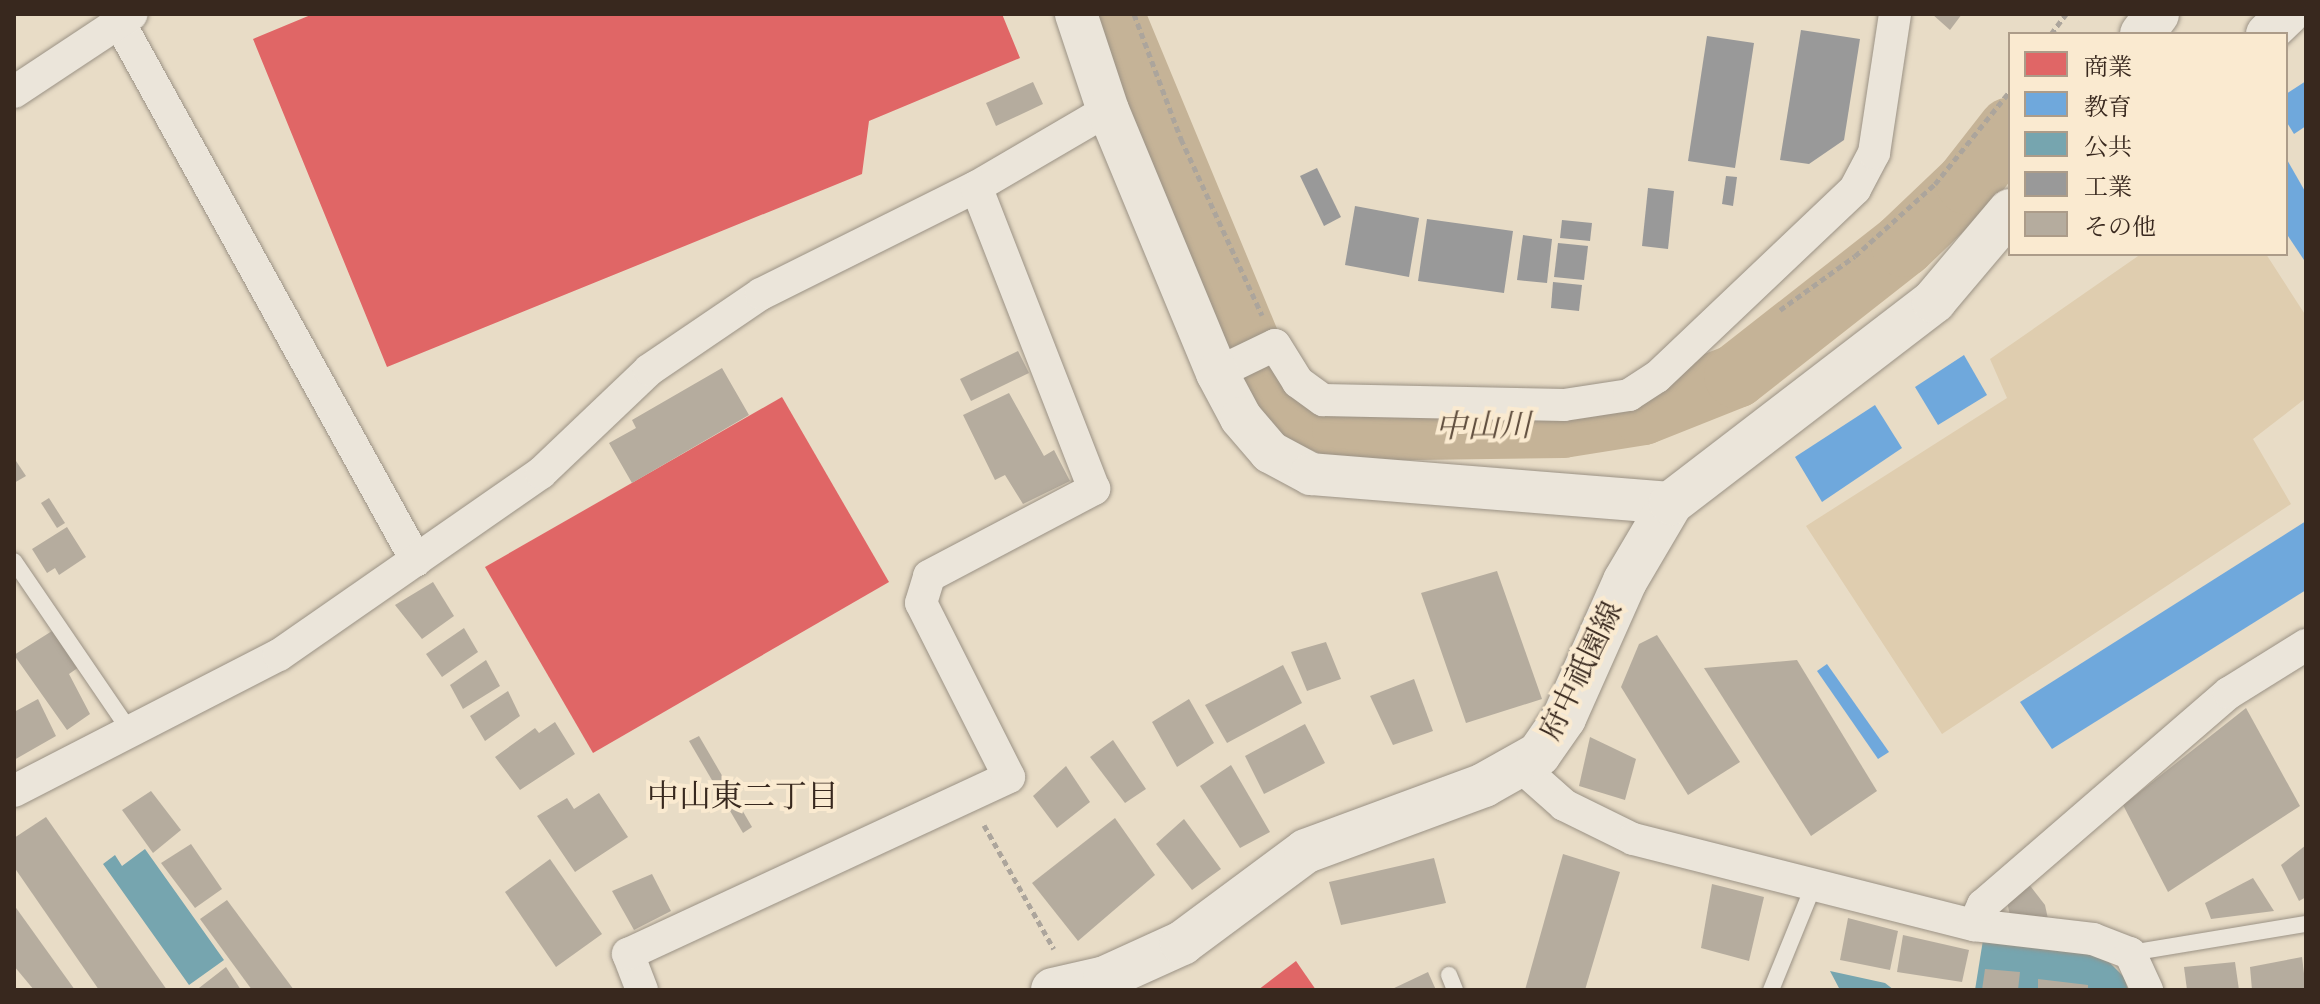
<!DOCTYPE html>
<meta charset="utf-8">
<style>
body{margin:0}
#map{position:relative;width:2320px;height:1004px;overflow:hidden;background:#e8dcc6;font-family:"IM FELL Great Primer","Noto Serif JP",serif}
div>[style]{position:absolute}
.green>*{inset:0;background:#dfcdaf}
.shops>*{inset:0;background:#e06666}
.schools>*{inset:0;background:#6fa8dc}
.public>*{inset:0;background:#76a5af}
.industry>*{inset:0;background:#999}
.river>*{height:64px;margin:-32px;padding:0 32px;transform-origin:32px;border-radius:32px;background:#c5b397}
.building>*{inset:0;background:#b5ac9e}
.path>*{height:5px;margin-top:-2.5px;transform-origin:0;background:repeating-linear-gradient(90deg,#aca59c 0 6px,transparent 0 10px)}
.roads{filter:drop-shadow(0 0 2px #9b9285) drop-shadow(0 0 2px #9b9285)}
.service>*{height:16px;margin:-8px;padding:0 8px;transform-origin:8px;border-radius:8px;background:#ebe5da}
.minor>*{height:32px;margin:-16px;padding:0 16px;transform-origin:16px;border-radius:16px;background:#ebe5da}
.tertiary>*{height:42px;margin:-21px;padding:0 21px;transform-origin:21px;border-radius:21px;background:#ebe5da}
.secondary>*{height:44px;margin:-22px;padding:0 22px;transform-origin:22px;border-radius:22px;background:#ebe5da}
span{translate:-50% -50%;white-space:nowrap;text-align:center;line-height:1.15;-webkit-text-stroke:8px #faead0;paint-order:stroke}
.street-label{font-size:30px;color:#38281e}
.water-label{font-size:32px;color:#5e4c3c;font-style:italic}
.neighbourhood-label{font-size:32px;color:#38281e}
.frame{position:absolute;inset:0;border:16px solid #38281e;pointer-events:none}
.legend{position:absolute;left:2008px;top:32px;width:280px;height:224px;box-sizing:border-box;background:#faead0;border:2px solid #ac9c89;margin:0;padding:10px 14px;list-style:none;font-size:24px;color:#38281e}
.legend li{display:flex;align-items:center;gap:16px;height:40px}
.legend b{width:40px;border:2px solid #ac9c89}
</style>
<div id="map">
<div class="green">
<div style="clip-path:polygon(2141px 254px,2266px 254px,2306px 316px,2306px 398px,2253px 439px,2291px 504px,1942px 734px,1806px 526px,2007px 398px,1990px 359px)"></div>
</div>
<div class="shops">
<div style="clip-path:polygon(313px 14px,1002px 14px,1020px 58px,869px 121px,862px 174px,387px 367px,253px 39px)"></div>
<div style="clip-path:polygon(782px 397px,889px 582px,593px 753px,485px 567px)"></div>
<div style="clip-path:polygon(1296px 961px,1316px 990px,1258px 990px)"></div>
</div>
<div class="schools">
<div style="clip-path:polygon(2306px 81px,2306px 126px,2294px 134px,2286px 121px,2286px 94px)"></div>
<div style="clip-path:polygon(2286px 158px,2306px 193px,2304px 260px,2286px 233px)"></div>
<div style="clip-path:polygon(1964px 355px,1987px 395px,1938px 425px,1915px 387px)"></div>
<div style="clip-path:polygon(1875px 405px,1902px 448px,1822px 502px,1795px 457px)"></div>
<div style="clip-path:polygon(2306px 521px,2306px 590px,2052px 749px,2020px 702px)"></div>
<div style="clip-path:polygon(1827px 664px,1889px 752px,1878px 759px,1817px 671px)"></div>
</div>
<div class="public">
<div style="clip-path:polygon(145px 849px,224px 960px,189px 985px,103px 864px,115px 855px,122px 866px)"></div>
<div style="clip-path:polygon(1983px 940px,2095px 948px,2124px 977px,2128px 990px,1975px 990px)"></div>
<div style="clip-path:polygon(1830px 971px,1885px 983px,1894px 990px,1840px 990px)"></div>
</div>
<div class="industry">
<div style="clip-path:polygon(1801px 30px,1860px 39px,1844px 140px,1809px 164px,1780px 160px)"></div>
<div style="clip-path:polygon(1707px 36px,1754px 43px,1735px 168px,1688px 161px)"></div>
<div style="clip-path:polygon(1317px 168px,1341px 217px,1324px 226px,1300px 176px)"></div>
<div style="clip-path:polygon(1726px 176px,1737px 177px,1733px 206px,1722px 204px)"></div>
<div style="clip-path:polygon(1648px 188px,1674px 191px,1668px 249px,1642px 246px)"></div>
<div style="clip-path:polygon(1355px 206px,1419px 218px,1409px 277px,1345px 265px)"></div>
<div style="clip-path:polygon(1427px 219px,1513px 231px,1504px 293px,1418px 281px)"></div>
<div style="clip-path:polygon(1562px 220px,1592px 223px,1590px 241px,1560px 238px)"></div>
<div style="clip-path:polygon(1523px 235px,1552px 239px,1547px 283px,1517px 280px)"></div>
<div style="clip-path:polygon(1558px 243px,1588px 246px,1584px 280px,1554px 277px)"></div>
<div style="clip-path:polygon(1553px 282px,1582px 285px,1579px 311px,1551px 308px)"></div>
</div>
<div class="river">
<div style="left:1112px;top:14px;width:394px;rotate:67.5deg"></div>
<div style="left:1263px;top:378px;width:33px;rotate:51deg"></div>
<div style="left:1284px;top:404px;width:65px;rotate:22.6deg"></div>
<div style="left:1344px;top:429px;width:219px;rotate:-0.8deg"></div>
<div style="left:1563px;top:426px;width:81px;rotate:-9.2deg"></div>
<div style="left:1643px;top:413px;width:100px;rotate:-21.7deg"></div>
<div style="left:1736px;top:376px;width:212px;rotate:-38.1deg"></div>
<div style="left:1903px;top:245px;width:90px;rotate:-43.6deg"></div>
<div style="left:1968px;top:183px;width:68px;rotate:-52.1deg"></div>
</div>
<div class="building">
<div style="clip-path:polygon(1932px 14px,1962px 14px,1950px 30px)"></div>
<div style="clip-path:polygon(1033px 82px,1043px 104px,996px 126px,986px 103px)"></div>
<div style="clip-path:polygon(1018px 351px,1029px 373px,971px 401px,960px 379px)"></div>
<div style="clip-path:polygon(722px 368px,749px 415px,632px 483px,609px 443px,636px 428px,632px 420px)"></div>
<div style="clip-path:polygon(1009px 393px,1044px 456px,1054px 450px,1070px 481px,1023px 504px,1005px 475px,995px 480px,963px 415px)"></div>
<div style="clip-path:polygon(14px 458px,26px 476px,14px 483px)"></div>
<div style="clip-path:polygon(49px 498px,65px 523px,57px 528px,41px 503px)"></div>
<div style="clip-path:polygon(67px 527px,86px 557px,59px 575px,55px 568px,47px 573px,32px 549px)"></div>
<div style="clip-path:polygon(1497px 571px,1542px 699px,1466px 723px,1421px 593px)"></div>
<div style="clip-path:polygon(433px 582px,454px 616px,422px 639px,395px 605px)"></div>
<div style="clip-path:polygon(464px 628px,478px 652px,442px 677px,426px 654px)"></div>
<div style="clip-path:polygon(52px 631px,79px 667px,69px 674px,90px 714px,67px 730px,14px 655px)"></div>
<div style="clip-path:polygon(1657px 635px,1740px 762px,1688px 795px,1621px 687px,1639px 644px)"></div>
<div style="clip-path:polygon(1326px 642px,1341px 679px,1307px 691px,1291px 652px)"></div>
<div style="clip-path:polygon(486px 660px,500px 686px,463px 709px,450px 685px)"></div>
<div style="clip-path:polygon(1797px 660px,1877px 791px,1811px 836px,1704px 668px)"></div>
<div style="clip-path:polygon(1283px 665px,1302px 703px,1227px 743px,1205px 705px)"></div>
<div style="clip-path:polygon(1414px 679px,1433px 731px,1393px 745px,1370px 696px)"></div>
<div style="clip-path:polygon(508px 691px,520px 716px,485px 741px,470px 716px)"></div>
<div style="clip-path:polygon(38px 699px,56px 736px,14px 760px,14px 712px)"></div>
<div style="clip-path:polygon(1189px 699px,1214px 743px,1177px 767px,1152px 722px)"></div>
<div style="clip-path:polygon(2246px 708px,2300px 806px,2168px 892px,2123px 805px)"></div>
<div style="clip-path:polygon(555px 722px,575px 754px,520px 790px,495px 757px,535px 728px,539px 733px)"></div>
<div style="clip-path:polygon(1305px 724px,1325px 763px,1264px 794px,1245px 756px)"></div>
<div style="clip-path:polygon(699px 736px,752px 827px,743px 833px,689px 741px)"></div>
<div style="clip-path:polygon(1590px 737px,1636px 759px,1625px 800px,1579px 786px)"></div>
<div style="clip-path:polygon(1113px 740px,1146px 789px,1125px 803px,1090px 757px)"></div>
<div style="clip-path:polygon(1231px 765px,1270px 832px,1240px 848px,1200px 786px)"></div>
<div style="clip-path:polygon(1066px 766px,1090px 802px,1057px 828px,1033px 796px)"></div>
<div style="clip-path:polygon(151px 791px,181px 830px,153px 853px,122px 810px)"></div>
<div style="clip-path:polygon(599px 793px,628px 837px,575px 872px,537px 816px,567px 798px,574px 809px)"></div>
<div style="clip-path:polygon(46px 817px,167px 990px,99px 990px,14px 867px,14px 838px)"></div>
<div style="clip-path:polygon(1115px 818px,1155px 875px,1078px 941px,1032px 883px)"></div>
<div style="clip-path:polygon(1184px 819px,1221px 869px,1192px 890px,1156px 844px)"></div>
<div style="clip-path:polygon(191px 844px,222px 889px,195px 908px,161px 863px)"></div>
<div style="clip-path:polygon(2306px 845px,2306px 897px,2299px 901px,2281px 865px)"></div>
<div style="clip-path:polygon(1563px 854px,1620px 872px,1585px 990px,1525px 990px)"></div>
<div style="clip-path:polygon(1434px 858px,1446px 903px,1341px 925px,1329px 882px)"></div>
<div style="clip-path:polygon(550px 859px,602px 934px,556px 967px,505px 892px)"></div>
<div style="clip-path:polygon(652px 874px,671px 911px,634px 930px,612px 891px)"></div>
<div style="clip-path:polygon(2024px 878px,2045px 905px,2048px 919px,2010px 915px,2006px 898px)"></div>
<div style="clip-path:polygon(2253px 878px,2274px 911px,2211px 919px,2205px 903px)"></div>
<div style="clip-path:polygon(1712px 884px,1764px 897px,1749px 961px,1701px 948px)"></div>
<div style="clip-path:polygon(227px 900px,294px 990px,252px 990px,200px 919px)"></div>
<div style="clip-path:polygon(14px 905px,75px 990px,34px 990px,14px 966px)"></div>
<div style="clip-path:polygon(1848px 918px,1898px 931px,1890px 970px,1840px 960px)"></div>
<div style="clip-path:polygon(1903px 935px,1969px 950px,1962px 982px,1897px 972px)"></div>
<div style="clip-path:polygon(2302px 957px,2306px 990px,2252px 990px,2250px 967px)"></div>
<div style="clip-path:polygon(2235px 962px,2239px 990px,2187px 990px,2184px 967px)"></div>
<div style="clip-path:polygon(226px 967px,241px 990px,200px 990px,199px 988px)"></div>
<div style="clip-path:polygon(1985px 969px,2020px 972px,2018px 990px,1982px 990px)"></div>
<div style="clip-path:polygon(1428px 972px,1436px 990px,1390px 990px)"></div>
<div style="clip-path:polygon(2038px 979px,2088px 985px,2088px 990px,2038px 990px)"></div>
</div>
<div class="path">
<div style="left:1134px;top:14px;width:134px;rotate:69.4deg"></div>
<div style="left:1181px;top:139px;width:194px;rotate:65.3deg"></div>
<div style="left:2051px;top:34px;width:25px;rotate:-53deg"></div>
<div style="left:1780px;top:310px;width:92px;rotate:-35.8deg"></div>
<div style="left:1855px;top:256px;width:108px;rotate:-42deg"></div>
<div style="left:1935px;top:184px;width:119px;rotate:-51.1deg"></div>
<div style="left:984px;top:825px;width:142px;rotate:60.6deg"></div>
</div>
<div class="roads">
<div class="service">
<div style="left:14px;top:561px;width:206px;rotate:55.7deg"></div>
<div style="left:2130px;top:953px;width:178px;rotate:-9.4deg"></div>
<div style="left:1449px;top:975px;width:16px;rotate:68deg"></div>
<div style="left:1771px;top:990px;width:111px;rotate:-67.8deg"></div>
</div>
<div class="minor">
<div style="left:119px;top:22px;width:615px;rotate:61.1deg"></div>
<div style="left:14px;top:92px;width:141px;rotate:-33.5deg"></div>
<div style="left:1217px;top:373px;width:64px;rotate:-25.8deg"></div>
<div style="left:1275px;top:345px;width:44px;rotate:58.1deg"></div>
<div style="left:1298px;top:382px;width:31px;rotate:36deg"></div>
<div style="left:1323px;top:400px;width:241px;rotate:1.2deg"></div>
<div style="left:1564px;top:405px;width:66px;rotate:-8.7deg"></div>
<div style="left:1629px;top:395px;width:33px;rotate:-33deg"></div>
<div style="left:1657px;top:377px;width:273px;rotate:-43.5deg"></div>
<div style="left:1855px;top:189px;width:41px;rotate:-62.2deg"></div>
<div style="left:1874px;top:153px;width:141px;rotate:-81.4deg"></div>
<div style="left:1519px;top:765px;width:60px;rotate:41.6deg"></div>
<div style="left:1564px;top:805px;width:77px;rotate:26.2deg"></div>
<div style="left:1633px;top:839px;width:352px;rotate:14.2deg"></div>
<div style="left:1974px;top:925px;width:120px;rotate:6.7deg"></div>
<div style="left:2093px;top:939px;width:40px;rotate:21deg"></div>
<div style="left:2130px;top:953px;width:41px;rotate:65.3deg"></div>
<div style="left:14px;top:791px;width:298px;rotate:-27.2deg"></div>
<div style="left:279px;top:655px;width:319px;rotate:-34.8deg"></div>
<div style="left:541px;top:473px;width:149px;rotate:-43.6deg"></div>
<div style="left:649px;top:370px;width:135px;rotate:-34.2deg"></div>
<div style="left:761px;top:294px;width:240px;rotate:-26.5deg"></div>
<div style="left:976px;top:187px;width:153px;rotate:-30.3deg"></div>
<div style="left:1974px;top:925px;width:22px;rotate:-66deg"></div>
<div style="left:1983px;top:905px;width:325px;rotate:-40.8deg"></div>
<div style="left:2229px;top:693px;width:91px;rotate:-31.9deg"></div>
<div style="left:642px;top:990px;width:39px;rotate:-111deg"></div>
<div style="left:628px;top:954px;width:420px;rotate:-24.9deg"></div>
<div style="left:1009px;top:777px;width:195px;rotate:-116.8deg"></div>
<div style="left:921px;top:603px;width:28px;rotate:-73deg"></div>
<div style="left:929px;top:576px;width:187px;rotate:-27.8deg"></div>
<div style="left:1094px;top:489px;width:324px;rotate:-111.3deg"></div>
</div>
<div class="tertiary">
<div style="left:1076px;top:14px;width:101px;rotate:71.6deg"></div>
<div style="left:1108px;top:110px;width:285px;rotate:67.5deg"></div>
<div style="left:1217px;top:373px;width:51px;rotate:61.9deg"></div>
<div style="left:1241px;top:418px;width:45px;rotate:49.5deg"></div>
<div style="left:1270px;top:452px;width:47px;rotate:28.2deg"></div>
<div style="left:1311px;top:474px;width:361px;rotate:4.6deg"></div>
<div style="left:2267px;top:34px;width:29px;rotate:-44deg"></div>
</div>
<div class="secondary">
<div style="left:2142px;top:34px;width:25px;rotate:-53deg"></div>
<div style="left:1053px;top:990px;width:53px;rotate:-13deg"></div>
<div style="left:1105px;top:978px;width:85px;rotate:-24.4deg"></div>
<div style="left:1182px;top:943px;width:154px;rotate:-36.6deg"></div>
<div style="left:1306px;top:851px;width:190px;rotate:-20.3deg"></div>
<div style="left:1484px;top:785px;width:63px;rotate:-29.4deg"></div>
<div style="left:1539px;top:754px;width:44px;rotate:-55.2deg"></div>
<div style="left:1564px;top:718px;width:150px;rotate:-66deg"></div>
<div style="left:1625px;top:581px;width:91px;rotate:-59.5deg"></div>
<div style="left:1671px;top:503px;width:332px;rotate:-37.5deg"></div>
<div style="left:1934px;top:301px;width:118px;rotate:-49.8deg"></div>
</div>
</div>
<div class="street-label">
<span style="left:1581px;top:671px;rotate:-64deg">府中祇園線</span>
</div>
<div class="water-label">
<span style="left:1483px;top:427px;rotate:-1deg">中山川</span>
</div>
<div class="neighbourhood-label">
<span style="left:743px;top:797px">中山東二丁目</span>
</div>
<div class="frame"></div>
<ul class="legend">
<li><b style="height:22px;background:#e06666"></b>商業</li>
<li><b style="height:22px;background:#6fa8dc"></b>教育</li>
<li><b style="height:22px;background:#76a5af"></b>公共</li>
<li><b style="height:22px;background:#999"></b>工業</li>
<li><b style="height:22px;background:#b5ac9e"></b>その他</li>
</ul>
</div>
